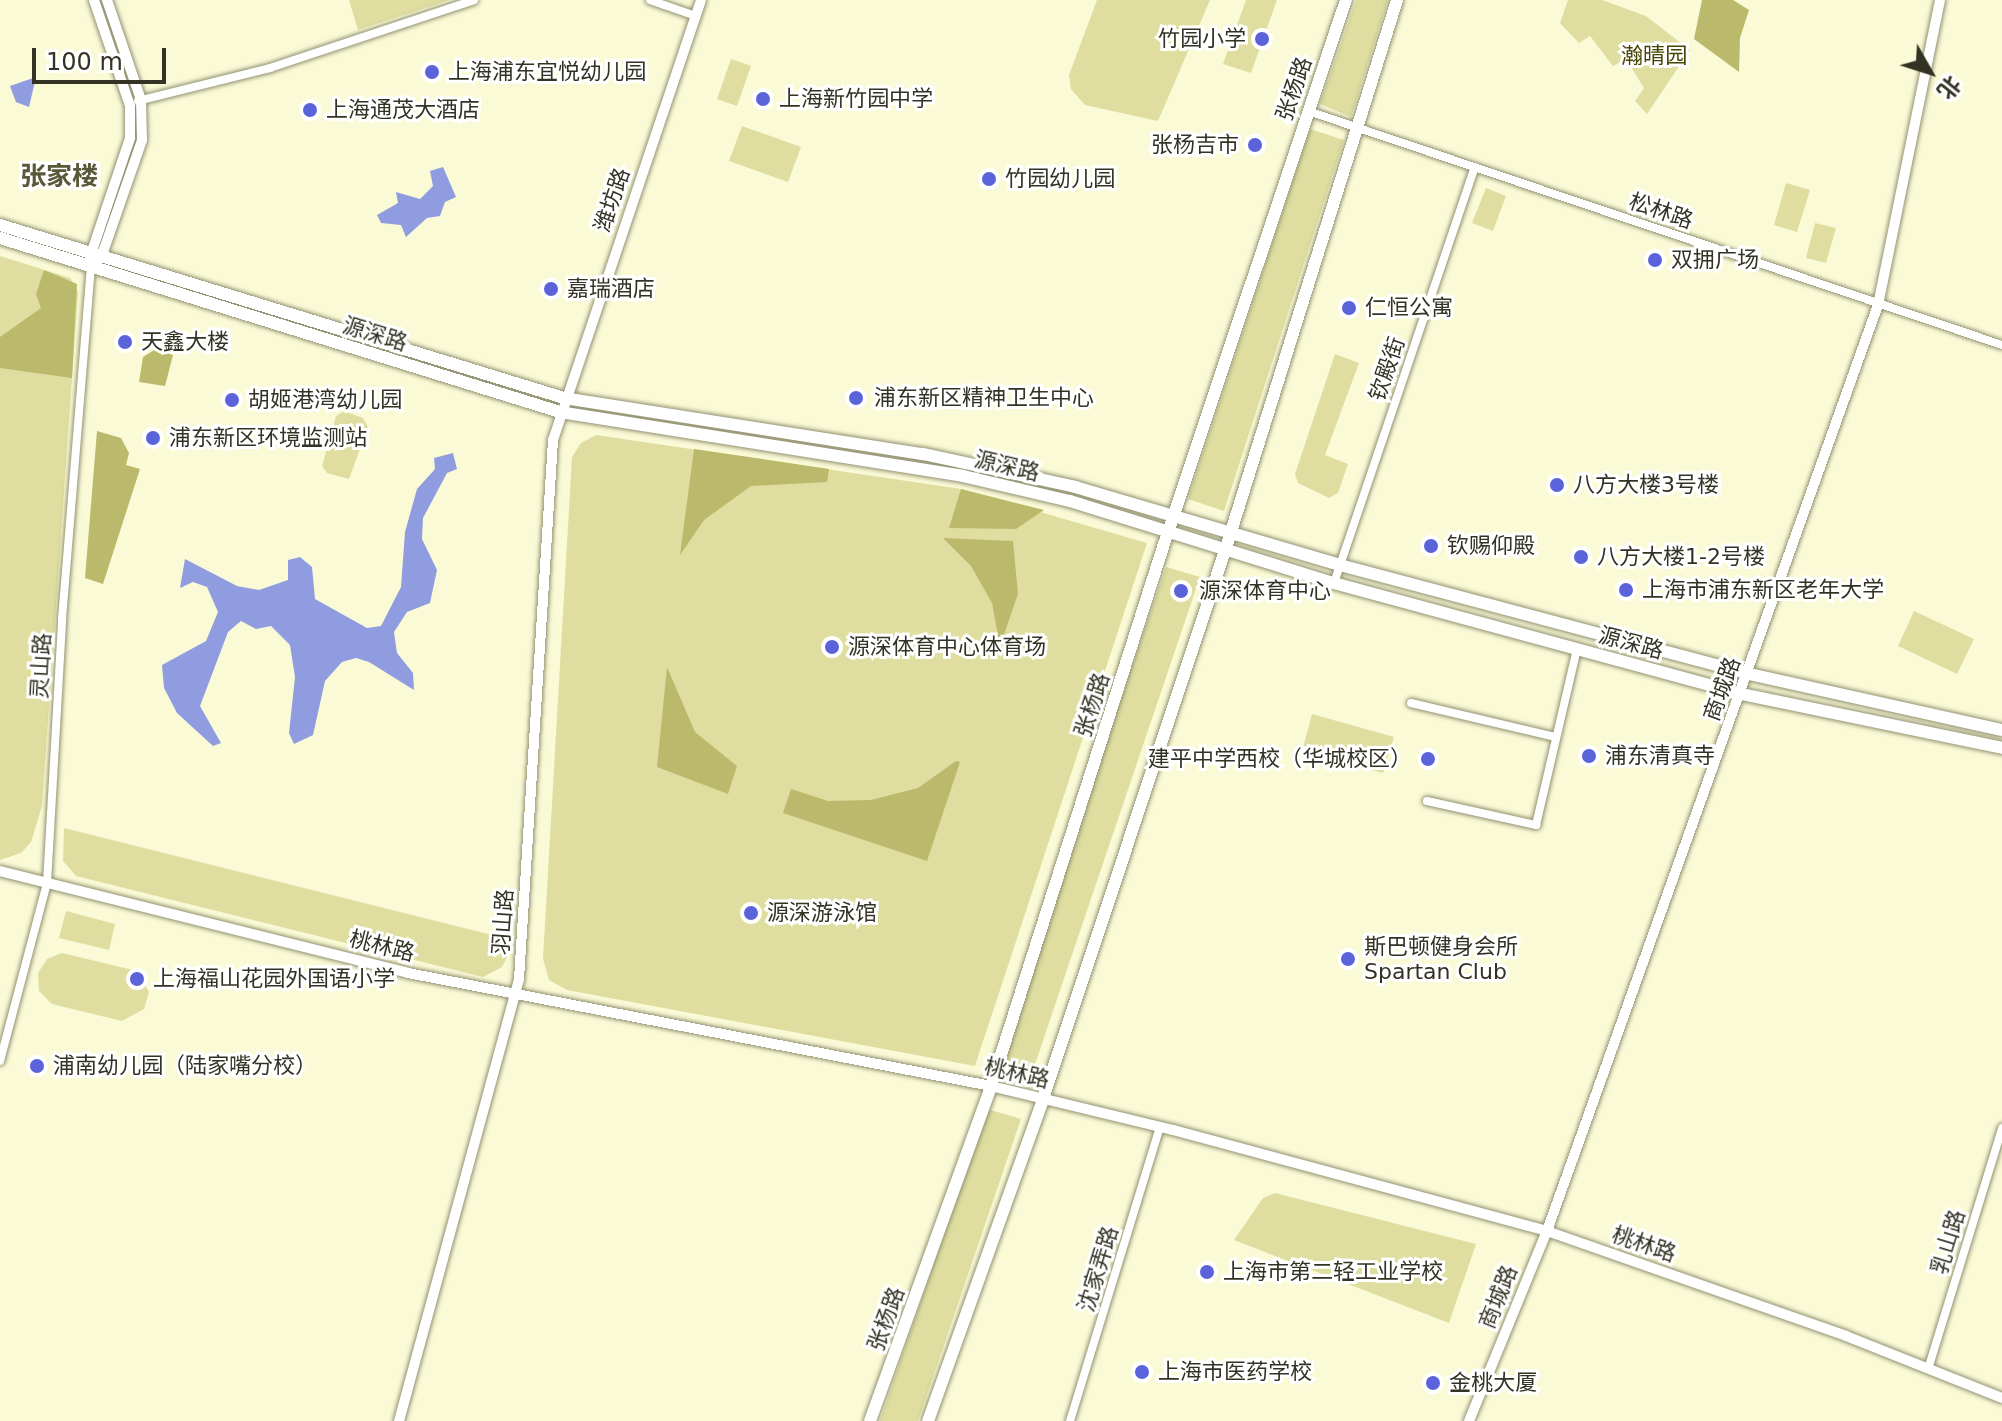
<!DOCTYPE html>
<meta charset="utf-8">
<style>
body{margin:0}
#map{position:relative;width:2002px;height:1421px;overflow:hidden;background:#fafad7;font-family:"DejaVu Sans","Noto Sans SC",sans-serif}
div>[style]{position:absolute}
.green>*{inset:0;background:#dfdea0}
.forest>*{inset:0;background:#bbb96b}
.water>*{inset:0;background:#909ce0}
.roads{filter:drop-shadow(0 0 2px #929171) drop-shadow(0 0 2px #929171)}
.minor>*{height:8px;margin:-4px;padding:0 4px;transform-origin:4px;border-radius:4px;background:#fff}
.tertiary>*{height:10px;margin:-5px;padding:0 5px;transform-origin:5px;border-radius:5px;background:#fff}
.secondary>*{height:12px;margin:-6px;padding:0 6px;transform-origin:6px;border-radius:6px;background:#fff}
.dots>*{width:22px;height:22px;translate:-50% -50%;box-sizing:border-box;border:4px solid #fff;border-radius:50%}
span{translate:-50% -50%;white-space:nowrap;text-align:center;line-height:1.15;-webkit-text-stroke:6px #fff;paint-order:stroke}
.poi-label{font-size:22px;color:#333325}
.right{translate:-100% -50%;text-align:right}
.left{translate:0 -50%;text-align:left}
.park-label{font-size:22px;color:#474404}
.street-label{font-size:22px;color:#333325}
.quarter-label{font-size:26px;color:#59593a;font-weight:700}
.north{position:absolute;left:1890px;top:32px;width:80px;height:80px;-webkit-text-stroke:6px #fff;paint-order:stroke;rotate:129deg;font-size:22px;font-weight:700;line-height:32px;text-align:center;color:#333325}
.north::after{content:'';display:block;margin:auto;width:28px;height:36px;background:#333325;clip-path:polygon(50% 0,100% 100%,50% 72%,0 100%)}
.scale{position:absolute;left:32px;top:48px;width:134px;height:36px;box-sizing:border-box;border:4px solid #333325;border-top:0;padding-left:10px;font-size:24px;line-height:28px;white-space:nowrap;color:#333325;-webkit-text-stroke:6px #fff;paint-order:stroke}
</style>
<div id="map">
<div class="green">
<div style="clip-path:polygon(349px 0,449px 0,358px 30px)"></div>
<div style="clip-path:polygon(1097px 0,1210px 0,1158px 121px,1085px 105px,1071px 89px,1069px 75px)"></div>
<div style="clip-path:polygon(1246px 0,1277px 0,1251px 73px,1223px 64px)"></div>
<div style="clip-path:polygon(1356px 0,1388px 0,1351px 117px,1320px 104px)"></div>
<div style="clip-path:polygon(1568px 0,1602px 0,1646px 16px,1690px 50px,1647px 114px,1635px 101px,1644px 88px,1626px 59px,1613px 66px,1590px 36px,1579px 43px,1560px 23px)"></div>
<div style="clip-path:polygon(731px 59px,751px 66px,737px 106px,717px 99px)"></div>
<div style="clip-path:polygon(742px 126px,801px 147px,788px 182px,729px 161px)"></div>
<div style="clip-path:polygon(1310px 129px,1344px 140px,1224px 511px,1188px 499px)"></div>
<div style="clip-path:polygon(1786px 183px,1810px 190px,1797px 232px,1774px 225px)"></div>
<div style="clip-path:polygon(1486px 188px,1506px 196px,1493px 231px,1472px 223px)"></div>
<div style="clip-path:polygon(1815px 223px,1836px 228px,1826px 263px,1806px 258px)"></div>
<div style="clip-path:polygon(0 256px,70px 278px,78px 292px,42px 806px,31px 842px,21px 853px,0 860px)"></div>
<div style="clip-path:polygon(1335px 354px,1359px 363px,1325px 455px,1348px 464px,1338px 493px,1329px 498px,1298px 483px,1295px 474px)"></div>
<div style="clip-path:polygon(344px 411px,363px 418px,368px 427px,349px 479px,327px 473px,322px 466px,336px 416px)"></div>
<div style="clip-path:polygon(596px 435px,961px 489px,1147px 543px,975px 1066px,567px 990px,549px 980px,543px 959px,572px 457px,581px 443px)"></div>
<div style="clip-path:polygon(1166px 567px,1200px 577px,1031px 1076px,996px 1065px)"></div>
<div style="clip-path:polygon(1914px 611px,1974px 639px,1957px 674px,1898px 646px)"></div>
<div style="clip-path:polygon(1312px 714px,1394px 737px,1383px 773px,1302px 751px)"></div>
<div style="clip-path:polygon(64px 828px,512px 940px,510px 951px,502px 967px,483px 977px,76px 876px,63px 861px)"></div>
<div style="clip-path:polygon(66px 911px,115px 924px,109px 950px,59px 938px)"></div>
<div style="clip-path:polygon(62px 953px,137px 971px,149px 992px,144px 1009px,122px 1021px,52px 1004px,39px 991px,38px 973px,47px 959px)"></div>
<div style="clip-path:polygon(987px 1109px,1021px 1119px,918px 1421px,880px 1421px)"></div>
<div style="clip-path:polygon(1275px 1193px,1476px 1244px,1449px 1323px,1234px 1240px,1263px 1198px)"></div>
</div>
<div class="forest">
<div style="clip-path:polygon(1702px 0,1733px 0,1749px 10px,1740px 38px,1739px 72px,1694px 39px)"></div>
<div style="clip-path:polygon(44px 270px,77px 284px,72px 378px,0 368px,0 337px,41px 308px,36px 294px)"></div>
<div style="clip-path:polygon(156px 349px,173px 355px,165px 386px,139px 382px,143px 357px)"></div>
<div style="clip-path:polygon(97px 431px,121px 438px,129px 453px,126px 465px,140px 469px,103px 584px,85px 578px)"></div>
<div style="clip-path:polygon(694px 449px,829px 469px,827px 482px,751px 486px,704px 520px,680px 555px)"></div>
<div style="clip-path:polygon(961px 489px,1044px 510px,1016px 529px,949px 528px)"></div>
<div style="clip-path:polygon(943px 538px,1013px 541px,1018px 594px,1000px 646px,992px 603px,971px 566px)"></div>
<div style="clip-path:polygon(667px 667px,695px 732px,737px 766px,728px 794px,657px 767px)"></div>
<div style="clip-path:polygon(956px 761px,960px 762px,927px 861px,783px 813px,791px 789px,828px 801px,871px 800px,918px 788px)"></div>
</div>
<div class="water">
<div style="clip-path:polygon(36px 77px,29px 107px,16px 102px,10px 86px)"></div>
<div style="clip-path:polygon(443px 167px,456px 197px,445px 202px,440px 216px,427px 218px,406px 237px,401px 225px,381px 223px,377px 215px,398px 203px,396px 192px,420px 199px,433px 186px,430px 171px)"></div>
<div style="clip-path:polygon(453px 453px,457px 469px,447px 473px,423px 518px,422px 539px,437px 570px,430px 603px,407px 612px,394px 632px,397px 653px,413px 673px,414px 690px,369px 662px,356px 658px,342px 662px,325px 681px,313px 735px,294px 744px,289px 733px,295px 677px,290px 645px,271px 626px,256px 629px,241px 621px,228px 632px,200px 706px,221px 743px,213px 746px,177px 713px,164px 688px,162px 665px,206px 641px,218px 612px,207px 587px,193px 582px,180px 588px,185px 559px,237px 586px,259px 590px,288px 580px,288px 560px,300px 557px,312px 567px,315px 599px,367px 628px,381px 626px,401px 587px,405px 532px,417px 489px,435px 469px,434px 458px)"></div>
</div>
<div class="roads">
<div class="minor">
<div style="left:650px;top:0;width:49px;rotate:19.2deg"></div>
<div style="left:138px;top:101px;width:136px;rotate:-14deg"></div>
<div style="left:270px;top:68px;width:215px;rotate:-18.4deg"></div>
<div style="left:1308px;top:111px;width:732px;rotate:18.63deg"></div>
<div style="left:1334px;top:583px;width:439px;rotate:-71.3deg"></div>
<div style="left:1411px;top:703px;width:149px;rotate:13.2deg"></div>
<div style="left:1427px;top:801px;width:112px;rotate:12.4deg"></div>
<div style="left:1536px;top:825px;width:181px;rotate:-76.9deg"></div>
<div style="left:0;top:1061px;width:184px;rotate:-75.2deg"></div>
<div style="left:47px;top:883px;width:264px;rotate:-86.7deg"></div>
<div style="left:62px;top:619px;width:353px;rotate:-85.3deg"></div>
<div style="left:1929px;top:1366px;width:249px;rotate:-72.9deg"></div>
<div style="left:1070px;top:1421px;width:307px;rotate:-73deg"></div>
</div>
<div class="tertiary">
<div style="left:90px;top:257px;width:126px;rotate:-71.4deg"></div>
<div style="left:130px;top:138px;width:32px;rotate:-90deg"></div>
<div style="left:130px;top:106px;width:112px;rotate:-108.8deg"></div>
<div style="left:91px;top:267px;width:16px;rotate:-47deg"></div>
<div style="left:102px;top:255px;width:122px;rotate:-70.8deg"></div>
<div style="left:142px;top:140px;width:40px;rotate:-91.4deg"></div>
<div style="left:141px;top:100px;width:106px;rotate:-108.8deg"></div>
<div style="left:0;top:871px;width:421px;rotate:14deg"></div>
<div style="left:408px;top:973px;width:594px;rotate:10.97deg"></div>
<div style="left:991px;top:1086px;width:187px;rotate:13.6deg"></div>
<div style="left:1173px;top:1130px;width:387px;rotate:15.1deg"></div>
<div style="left:1547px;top:1231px;width:317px;rotate:19.3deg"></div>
<div style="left:1846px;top:1336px;width:168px;rotate:21.7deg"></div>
<div style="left:399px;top:1421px;width:458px;rotate:-74.8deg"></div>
<div style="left:519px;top:979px;width:540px;rotate:-86.39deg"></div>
<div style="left:553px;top:440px;width:464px;rotate:-71.4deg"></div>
<div style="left:1469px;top:1421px;width:205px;rotate:-67.7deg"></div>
<div style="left:1547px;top:1231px;width:983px;rotate:-70.33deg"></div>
<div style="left:1878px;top:305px;width:311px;rotate:-78.5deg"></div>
</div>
<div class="secondary">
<div style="left:0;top:225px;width:590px;rotate:17.05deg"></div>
<div style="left:564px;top:398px;width:363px;rotate:8.9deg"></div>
<div style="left:923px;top:454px;width:156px;rotate:12.2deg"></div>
<div style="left:1075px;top:487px;width:276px;rotate:16.4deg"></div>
<div style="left:1340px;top:565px;width:423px;rotate:14.9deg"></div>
<div style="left:1749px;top:674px;width:259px;rotate:12.5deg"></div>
<div style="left:0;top:238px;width:586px;rotate:17.26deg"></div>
<div style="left:560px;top:412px;width:408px;rotate:9deg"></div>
<div style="left:963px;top:476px;width:110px;rotate:13.2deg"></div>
<div style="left:1070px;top:501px;width:276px;rotate:17.3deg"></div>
<div style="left:1334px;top:583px;width:423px;rotate:15.2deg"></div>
<div style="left:1742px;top:694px;width:266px;rotate:11.7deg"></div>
<div style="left:870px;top:1421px;width:356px;rotate:-70.1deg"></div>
<div style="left:991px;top:1086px;width:569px;rotate:-72.3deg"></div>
<div style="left:1164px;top:544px;width:574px;rotate:-71.5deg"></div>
<div style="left:928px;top:1421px;width:342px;rotate:-70.3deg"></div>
<div style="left:1043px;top:1099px;width:577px;rotate:-71.63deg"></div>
<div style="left:1225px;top:551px;width:577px;rotate:-72.66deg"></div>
</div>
</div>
<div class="dots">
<div style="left:1262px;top:39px;background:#5a63da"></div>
<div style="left:432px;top:72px;background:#5a63da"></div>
<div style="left:763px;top:99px;background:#5a63da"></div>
<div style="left:310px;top:110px;background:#5a63da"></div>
<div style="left:1255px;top:145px;background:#5a63da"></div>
<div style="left:989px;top:179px;background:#5a63da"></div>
<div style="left:1655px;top:260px;background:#5a63da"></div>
<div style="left:551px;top:289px;background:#5a63da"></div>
<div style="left:1349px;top:308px;background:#5a63da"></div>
<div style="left:125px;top:342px;background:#5a63da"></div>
<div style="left:856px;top:398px;background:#5a63da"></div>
<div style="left:232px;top:400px;background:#5a63da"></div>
<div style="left:153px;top:438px;background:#5a63da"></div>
<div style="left:1557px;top:485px;background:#5a63da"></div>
<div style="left:1431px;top:546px;background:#5a63da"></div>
<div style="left:1581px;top:557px;background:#5a63da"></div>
<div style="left:1626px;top:590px;background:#5a63da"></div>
<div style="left:1181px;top:591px;background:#5a63da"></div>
<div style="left:832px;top:647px;background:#5a63da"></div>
<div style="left:1589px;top:756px;background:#5a63da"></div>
<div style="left:1428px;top:759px;background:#5a63da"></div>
<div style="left:751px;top:913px;background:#5a63da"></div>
<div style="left:1348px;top:959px;background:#5a63da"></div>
<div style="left:137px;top:979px;background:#5a63da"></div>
<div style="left:37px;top:1066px;background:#5a63da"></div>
<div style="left:1207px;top:1272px;background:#5a63da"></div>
<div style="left:1142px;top:1372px;background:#5a63da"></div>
<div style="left:1433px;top:1383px;background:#5a63da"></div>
</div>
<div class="poi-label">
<span class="right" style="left:1246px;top:39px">竹园小学</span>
<span class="left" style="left:448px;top:72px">上海浦东宜悦幼儿园</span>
<span class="left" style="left:779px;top:99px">上海新竹园中学</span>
<span class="left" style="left:326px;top:110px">上海通茂大酒店</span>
<span class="right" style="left:1239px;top:145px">张杨吉市</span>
<span class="left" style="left:1005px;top:179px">竹园幼儿园</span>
<span class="left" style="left:1671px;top:260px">双拥广场</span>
<span class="left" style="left:567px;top:289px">嘉瑞酒店</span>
<span class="left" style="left:1365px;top:308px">仁恒公寓</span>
<span class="left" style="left:141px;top:342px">天鑫大楼</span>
<span class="left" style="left:874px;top:398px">浦东新区精神卫生中心</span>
<span class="left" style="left:248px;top:400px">胡姬港湾幼儿园</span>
<span class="left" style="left:169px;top:438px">浦东新区环境监测站</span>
<span class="left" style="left:1573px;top:485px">八方大楼3号楼</span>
<span class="left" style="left:1447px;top:546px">钦赐仰殿</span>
<span class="left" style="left:1597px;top:557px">八方大楼1-2号楼</span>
<span class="left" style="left:1642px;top:590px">上海市浦东新区老年大学</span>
<span class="left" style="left:1199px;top:591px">源深体育中心</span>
<span class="left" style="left:848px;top:647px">源深体育中心体育场</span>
<span class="left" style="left:1605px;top:756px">浦东清真寺</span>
<span class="right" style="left:1412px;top:759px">建平中学西校（华城校区）</span>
<span class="left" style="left:767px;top:913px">源深游泳馆</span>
<span class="left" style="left:1364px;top:959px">斯巴顿健身会所<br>Spartan Club</span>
<span class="left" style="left:153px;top:979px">上海福山花园外国语小学</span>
<span class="left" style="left:53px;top:1066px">浦南幼儿园（陆家嘴分校）</span>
<span class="left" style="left:1223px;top:1272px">上海市第二轻工业学校</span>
<span class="left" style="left:1158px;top:1372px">上海市医药学校</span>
<span class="left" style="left:1449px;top:1383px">金桃大厦</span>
</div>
<div class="park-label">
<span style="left:1654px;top:56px">瀚晴园</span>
</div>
<div class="street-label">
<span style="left:1294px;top:89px;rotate:-71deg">张杨路</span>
<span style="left:612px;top:200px;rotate:-71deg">潍坊路</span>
<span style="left:1661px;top:211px;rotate:19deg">松林路</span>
<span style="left:375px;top:334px;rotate:17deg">源深路</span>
<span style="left:1387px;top:369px;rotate:-71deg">钦殿街</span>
<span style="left:1007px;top:466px;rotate:13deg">源深路</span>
<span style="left:1631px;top:643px;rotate:15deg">源深路</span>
<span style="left:41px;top:666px;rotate:-87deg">灵山路</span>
<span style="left:1722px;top:689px;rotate:-70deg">商城路</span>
<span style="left:1092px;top:705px;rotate:-72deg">张杨路</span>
<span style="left:503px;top:922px;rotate:-86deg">羽山路</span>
<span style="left:382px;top:946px;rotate:14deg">桃林路</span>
<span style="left:1017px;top:1073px;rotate:13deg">桃林路</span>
<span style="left:1948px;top:1242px;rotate:-73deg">乳山路</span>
<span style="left:1644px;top:1244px;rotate:19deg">桃林路</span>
<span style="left:1098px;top:1269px;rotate:-73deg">沈家弄路</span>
<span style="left:1498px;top:1297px;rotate:-68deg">商城路</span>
<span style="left:886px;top:1319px;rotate:-70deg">张杨路</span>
</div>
<div class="quarter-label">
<span style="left:59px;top:177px">张家楼</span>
</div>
<div class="north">北</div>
<div class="scale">100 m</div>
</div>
